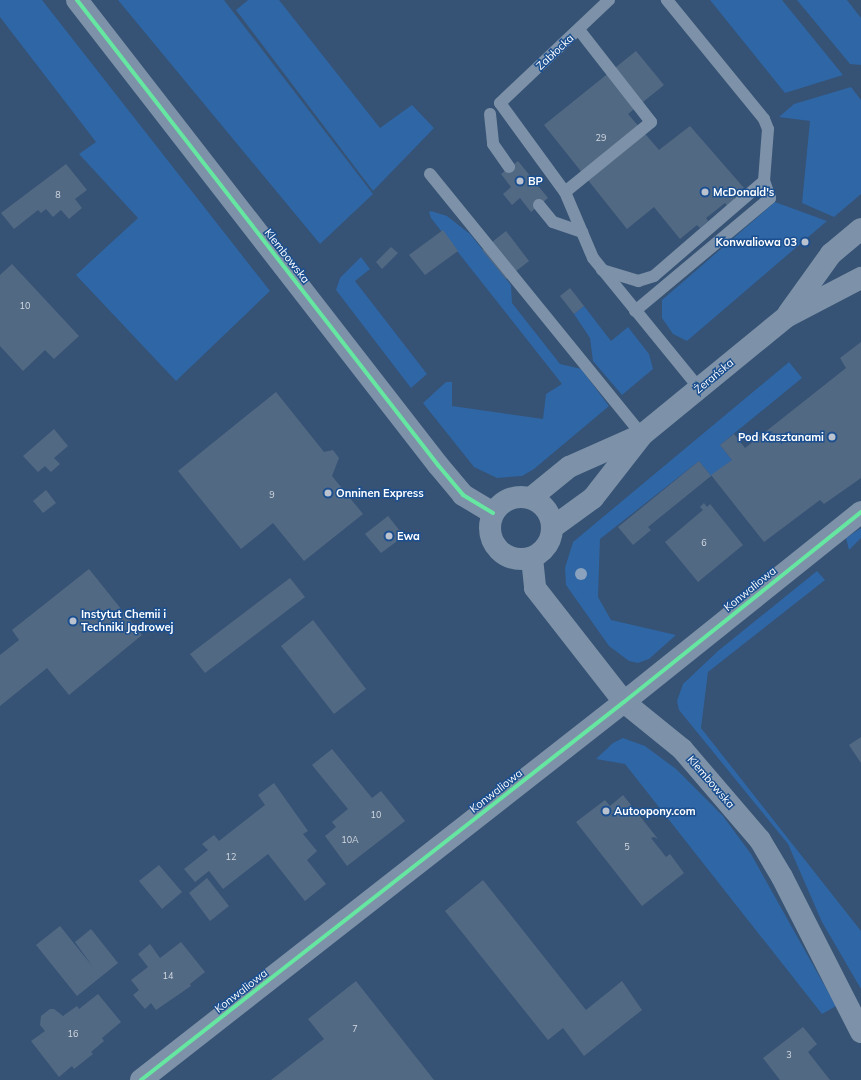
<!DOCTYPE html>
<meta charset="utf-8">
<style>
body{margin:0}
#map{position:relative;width:861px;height:1080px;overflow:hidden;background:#365274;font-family:Mulish,sans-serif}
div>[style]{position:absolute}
.green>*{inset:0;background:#2f66a5}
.building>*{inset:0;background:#526984}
.service>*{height:12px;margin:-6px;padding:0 6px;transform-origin:6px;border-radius:6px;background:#7d92a8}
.minor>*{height:22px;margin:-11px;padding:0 11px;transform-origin:11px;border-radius:11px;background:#7d92a8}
.tertiary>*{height:22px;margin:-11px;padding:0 11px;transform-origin:11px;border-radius:11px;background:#7d92a8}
.tertiary>.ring{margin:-11px;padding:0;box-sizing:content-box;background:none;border:22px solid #7d92a8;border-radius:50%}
.cycleway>*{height:4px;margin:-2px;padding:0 2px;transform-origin:2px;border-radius:2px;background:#66e7a1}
.trees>*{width:12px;height:12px;margin:-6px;border-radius:50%;background:#8aa2be}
.dots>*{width:11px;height:11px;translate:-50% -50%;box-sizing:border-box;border:2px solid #1b4f8f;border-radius:50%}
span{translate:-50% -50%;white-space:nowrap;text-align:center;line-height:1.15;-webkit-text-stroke:3px #1b4f8f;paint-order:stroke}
.number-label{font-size:9px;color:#d4dae0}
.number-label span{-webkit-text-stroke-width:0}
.street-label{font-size:11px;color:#fff}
.poi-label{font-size:11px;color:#fff;font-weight:700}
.left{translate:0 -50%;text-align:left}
.right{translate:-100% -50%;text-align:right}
</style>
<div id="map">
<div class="green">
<div style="clip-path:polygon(0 0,42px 0,270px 291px,176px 381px,76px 275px,138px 218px,79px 154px,96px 142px,0 17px)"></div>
<div style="clip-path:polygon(118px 0,224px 0,373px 194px,320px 244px)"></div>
<div style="clip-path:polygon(248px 0,279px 0,380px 128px,412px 105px,434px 128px,373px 191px,236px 10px)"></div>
<div style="clip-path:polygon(710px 0,782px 0,843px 75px,785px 93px)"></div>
<div style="clip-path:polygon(797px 0,847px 0,861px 18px,861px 65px,850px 64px)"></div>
<div style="clip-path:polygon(851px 87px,861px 100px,861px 194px,834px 217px,802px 203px,810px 121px,779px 117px,794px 104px)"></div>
<div style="clip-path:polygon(775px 202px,827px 221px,687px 341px,673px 334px,662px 318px,662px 300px)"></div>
<div style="clip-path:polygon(431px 211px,447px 216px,470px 234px,511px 285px,512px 303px,560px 364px,581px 369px,609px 406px,534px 469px,522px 476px,497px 478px,474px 467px,423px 403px,446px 382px,452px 382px,452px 406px,543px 419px,546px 394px,562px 384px,431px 218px,429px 212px)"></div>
<div style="clip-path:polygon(361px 257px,370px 269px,355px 281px,427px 374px,411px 388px,336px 290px,340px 278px)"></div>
<div style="clip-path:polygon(584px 306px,611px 341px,628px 327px,649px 354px,653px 369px,622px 395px,593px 361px,590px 338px,574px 314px)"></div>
<div style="clip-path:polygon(789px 362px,802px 378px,720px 445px,732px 460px,711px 476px,699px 461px,600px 539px,598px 597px,611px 620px,676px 635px,649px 659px,638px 663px,629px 661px,609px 646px,566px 585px,565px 568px,573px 542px)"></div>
<div style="clip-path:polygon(861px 528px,861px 538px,849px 550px,846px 538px)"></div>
<div style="clip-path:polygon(817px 571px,825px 580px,708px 672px,701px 728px,861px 931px,861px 989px,822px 922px,788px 844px,679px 710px,677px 701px,683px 684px,718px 651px)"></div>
<div style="clip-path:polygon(623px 738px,645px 746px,676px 769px,723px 816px,751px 854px,836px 1006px,822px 1014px,625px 764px,596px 759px,613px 743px)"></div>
</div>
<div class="building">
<div style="clip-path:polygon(636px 51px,664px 85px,628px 114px,659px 150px,690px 126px,744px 188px,733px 196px,735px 199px,727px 206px,725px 203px,706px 218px,708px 221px,700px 228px,697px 225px,680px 239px,654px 207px,627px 229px,544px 125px)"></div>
<div style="clip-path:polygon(518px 161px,548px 198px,531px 212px,520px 198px,512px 205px,503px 194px,511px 187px,501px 174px)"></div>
<div style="clip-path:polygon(66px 164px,87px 190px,75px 199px,82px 208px,69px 219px,61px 210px,53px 217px,46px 209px,41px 213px,38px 210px,14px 229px,1px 213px)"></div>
<div style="clip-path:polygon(443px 230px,458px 251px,425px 275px,409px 255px)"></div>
<div style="clip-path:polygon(506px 231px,529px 261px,506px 279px,482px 250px)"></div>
<div style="clip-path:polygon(391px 247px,398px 253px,382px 269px,376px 262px)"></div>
<div style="clip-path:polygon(12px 264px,79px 336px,54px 359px,45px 350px,23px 371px,0 346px,0 275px)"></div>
<div style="clip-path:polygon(570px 288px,584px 306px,574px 314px,560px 296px)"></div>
<div style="clip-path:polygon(861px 342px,861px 478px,824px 504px,820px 500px,764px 542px,711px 475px,732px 460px,720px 445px,734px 434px,745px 448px,846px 368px,840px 358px)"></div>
<div style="clip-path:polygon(276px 392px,324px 452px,333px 450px,339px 458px,332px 476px,363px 514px,304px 561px,273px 523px,241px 549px,178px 471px)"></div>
<div style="clip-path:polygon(54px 429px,68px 446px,54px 458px,60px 464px,51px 472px,45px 466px,38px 472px,23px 456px)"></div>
<div style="clip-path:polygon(699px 461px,711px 476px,648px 527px,651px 530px,633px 545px,618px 527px)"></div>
<div style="clip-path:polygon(46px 490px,56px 503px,43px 513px,33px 501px)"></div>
<div style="clip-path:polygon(704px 503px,707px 507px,710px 504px,743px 545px,698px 582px,665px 542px,703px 510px,700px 507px)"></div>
<div style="clip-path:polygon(388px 516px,404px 536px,381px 553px,365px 534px)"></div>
<div style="clip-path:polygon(89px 569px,142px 635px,69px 695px,47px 668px,0 706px,0 655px,19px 640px,12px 630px)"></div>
<div style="clip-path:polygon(290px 578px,305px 597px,205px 673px,190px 654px)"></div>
<div style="clip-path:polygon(313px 620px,366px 689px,334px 714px,281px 646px)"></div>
<div style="clip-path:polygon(861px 737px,861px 763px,849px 745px)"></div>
<div style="clip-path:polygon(332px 749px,372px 798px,381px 791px,405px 821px,347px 866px,325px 836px,336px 827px,332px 822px,348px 809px,312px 765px)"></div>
<div style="clip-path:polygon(274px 783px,308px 831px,303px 834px,317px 851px,307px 860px,326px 884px,305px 901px,268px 854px,223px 889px,209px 871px,195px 882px,184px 869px,208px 850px,202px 844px,214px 835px,219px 841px,265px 805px,258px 795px)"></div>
<div style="clip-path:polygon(623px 795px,658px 839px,654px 837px,651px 838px,666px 857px,670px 854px,684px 873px,642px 906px,576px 822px,605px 800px,610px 806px)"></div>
<div style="clip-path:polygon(159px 865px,182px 892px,162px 909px,139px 881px)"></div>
<div style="clip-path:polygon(207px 878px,229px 906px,210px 921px,189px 893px)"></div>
<div style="clip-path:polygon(483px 880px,586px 1010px,622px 981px,642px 1010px,584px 1056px,563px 1028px,548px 1040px,445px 911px)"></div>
<div style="clip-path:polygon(60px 926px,93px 967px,75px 942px,91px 929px,118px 963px,77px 996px,36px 945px)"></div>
<div style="clip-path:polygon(181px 942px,205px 972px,190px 984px,191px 986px,156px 1010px,151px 1003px,145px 1009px,133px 995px,139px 990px,131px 980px,148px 967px,138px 954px,150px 944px,160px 958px)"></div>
<div style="clip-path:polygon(356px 981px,434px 1080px,271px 1080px,324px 1039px,308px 1019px)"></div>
<div style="clip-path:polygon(98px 994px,121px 1022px,102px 1038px,104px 1041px,91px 1052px,93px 1054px,74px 1069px,72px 1066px,59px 1077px,31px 1041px,45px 1031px,40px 1025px,41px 1016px,50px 1009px,54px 1009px,63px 1016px,77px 1006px,79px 1009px)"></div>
<div style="clip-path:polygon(803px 1027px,817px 1044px,808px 1052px,830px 1080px,780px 1080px,763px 1058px)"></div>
</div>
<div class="service">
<div style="left:609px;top:0;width:150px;rotate:136.6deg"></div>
<div style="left:500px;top:103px;width:110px;rotate:53.9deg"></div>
<div style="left:565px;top:192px;width:72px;rotate:67deg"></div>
<div style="left:593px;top:258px;width:168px;rotate:50.8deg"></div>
<div style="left:490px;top:114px;width:30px;rotate:84deg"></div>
<div style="left:493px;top:144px;width:28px;rotate:55deg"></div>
<div style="left:430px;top:174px;width:336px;rotate:50.9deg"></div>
<div style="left:565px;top:192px;width:111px;rotate:-39.1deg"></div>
<div style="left:651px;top:122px;width:117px;rotate:-128deg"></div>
<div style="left:539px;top:205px;width:22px;rotate:51deg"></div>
<div style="left:553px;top:222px;width:31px;rotate:19deg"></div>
<div style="left:602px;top:270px;width:38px;rotate:17deg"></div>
<div style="left:638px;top:281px;width:17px;rotate:-17deg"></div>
<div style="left:654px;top:276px;width:145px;rotate:-40.8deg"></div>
<div style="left:635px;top:311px;width:176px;rotate:-39.9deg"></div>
<div style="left:770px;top:198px;width:18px;rotate:-109deg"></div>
<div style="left:764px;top:181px;width:52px;rotate:-85.6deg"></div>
<div style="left:768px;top:129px;width:11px;rotate:-112deg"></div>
<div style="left:764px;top:119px;width:154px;rotate:-129.2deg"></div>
</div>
<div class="minor">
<div style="left:532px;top:558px;width:30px;rotate:84deg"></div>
<div style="left:535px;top:588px;width:145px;rotate:52deg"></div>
<div style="left:624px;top:702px;width:75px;rotate:39deg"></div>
<div style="left:682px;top:749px;width:120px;rotate:49.4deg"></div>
<div style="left:760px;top:840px;width:43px;rotate:59.3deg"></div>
<div style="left:782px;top:877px;width:174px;rotate:63deg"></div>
<div style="left:141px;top:1080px;width:613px;rotate:-38.05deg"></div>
<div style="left:624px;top:702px;width:304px;rotate:-38.7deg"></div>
</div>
<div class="tertiary">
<div style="left:77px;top:0;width:589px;rotate:52.18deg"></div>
<div style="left:438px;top:465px;width:39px;rotate:50deg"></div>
<div style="left:463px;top:495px;width:35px;rotate:31deg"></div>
<div style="left:788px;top:314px;width:74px;rotate:-54.4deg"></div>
<div style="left:831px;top:254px;width:39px;rotate:-40deg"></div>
<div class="ring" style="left:490px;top:497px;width:40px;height:40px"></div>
<div style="left:531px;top:498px;width:49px;rotate:-39.2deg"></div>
<div style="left:569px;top:467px;width:77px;rotate:-23.9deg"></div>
<div style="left:553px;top:527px;width:49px;rotate:-35.9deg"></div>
<div style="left:593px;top:498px;width:80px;rotate:-52.1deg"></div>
<div style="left:642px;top:435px;width:186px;rotate:-39.3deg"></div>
<div style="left:786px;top:317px;width:85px;rotate:-27.5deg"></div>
</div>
<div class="cycleway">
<div style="left:77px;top:0;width:589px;rotate:52.18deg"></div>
<div style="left:438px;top:465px;width:39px;rotate:50deg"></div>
<div style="left:463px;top:495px;width:35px;rotate:31deg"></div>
<div style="left:141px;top:1080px;width:613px;rotate:-38.05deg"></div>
<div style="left:624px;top:702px;width:304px;rotate:-38.7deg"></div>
</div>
<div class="trees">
<div style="left:581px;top:574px"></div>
</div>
<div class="dots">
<div style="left:520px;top:181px;background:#b9c2ce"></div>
<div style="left:705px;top:192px;background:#b9c2ce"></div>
<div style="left:805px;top:242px;background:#b9c2ce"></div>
<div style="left:832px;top:437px;background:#b9c2ce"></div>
<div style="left:328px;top:493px;background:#b9c2ce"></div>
<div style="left:389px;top:536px;background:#b9c2ce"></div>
<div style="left:73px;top:621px;background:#b9c2ce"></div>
<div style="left:606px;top:811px;background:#b9c2ce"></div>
</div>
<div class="number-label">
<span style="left:601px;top:138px">29</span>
<span style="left:58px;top:195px">8</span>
<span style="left:25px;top:306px">10</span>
<span style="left:272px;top:495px">9</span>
<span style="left:704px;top:543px">6</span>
<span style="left:376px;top:815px">10</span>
<span style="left:350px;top:840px">10A</span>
<span style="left:627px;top:847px">5</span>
<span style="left:231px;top:857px">12</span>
<span style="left:168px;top:976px">14</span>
<span style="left:355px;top:1029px">7</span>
<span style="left:73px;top:1034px">16</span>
<span style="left:789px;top:1055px">3</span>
</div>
<div class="street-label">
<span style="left:555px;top:52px;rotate:-43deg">Zabłocka</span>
<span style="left:287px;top:256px;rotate:52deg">Klembowska</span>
<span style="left:714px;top:376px;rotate:-40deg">Żerańska</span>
<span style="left:750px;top:589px;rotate:-39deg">Konwaliowa</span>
<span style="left:711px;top:782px;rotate:49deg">Klembowska</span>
<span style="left:496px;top:791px;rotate:-38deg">Konwaliowa</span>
<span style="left:241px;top:991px;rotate:-38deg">Konwaliowa</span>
</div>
<div class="poi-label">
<span class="left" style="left:528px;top:181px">BP</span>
<span class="left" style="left:713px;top:192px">McDonald's</span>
<span class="right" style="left:797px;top:242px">Konwaliowa 03</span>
<span class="right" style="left:824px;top:437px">Pod Kasztanami</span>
<span class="left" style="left:336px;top:493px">Onninen Express</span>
<span class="left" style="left:397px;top:536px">Ewa</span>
<span class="left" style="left:81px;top:621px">Instytut Chemii i<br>Techniki Jądrowej</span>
<span class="left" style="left:614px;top:811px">Autoopony.com</span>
</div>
</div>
